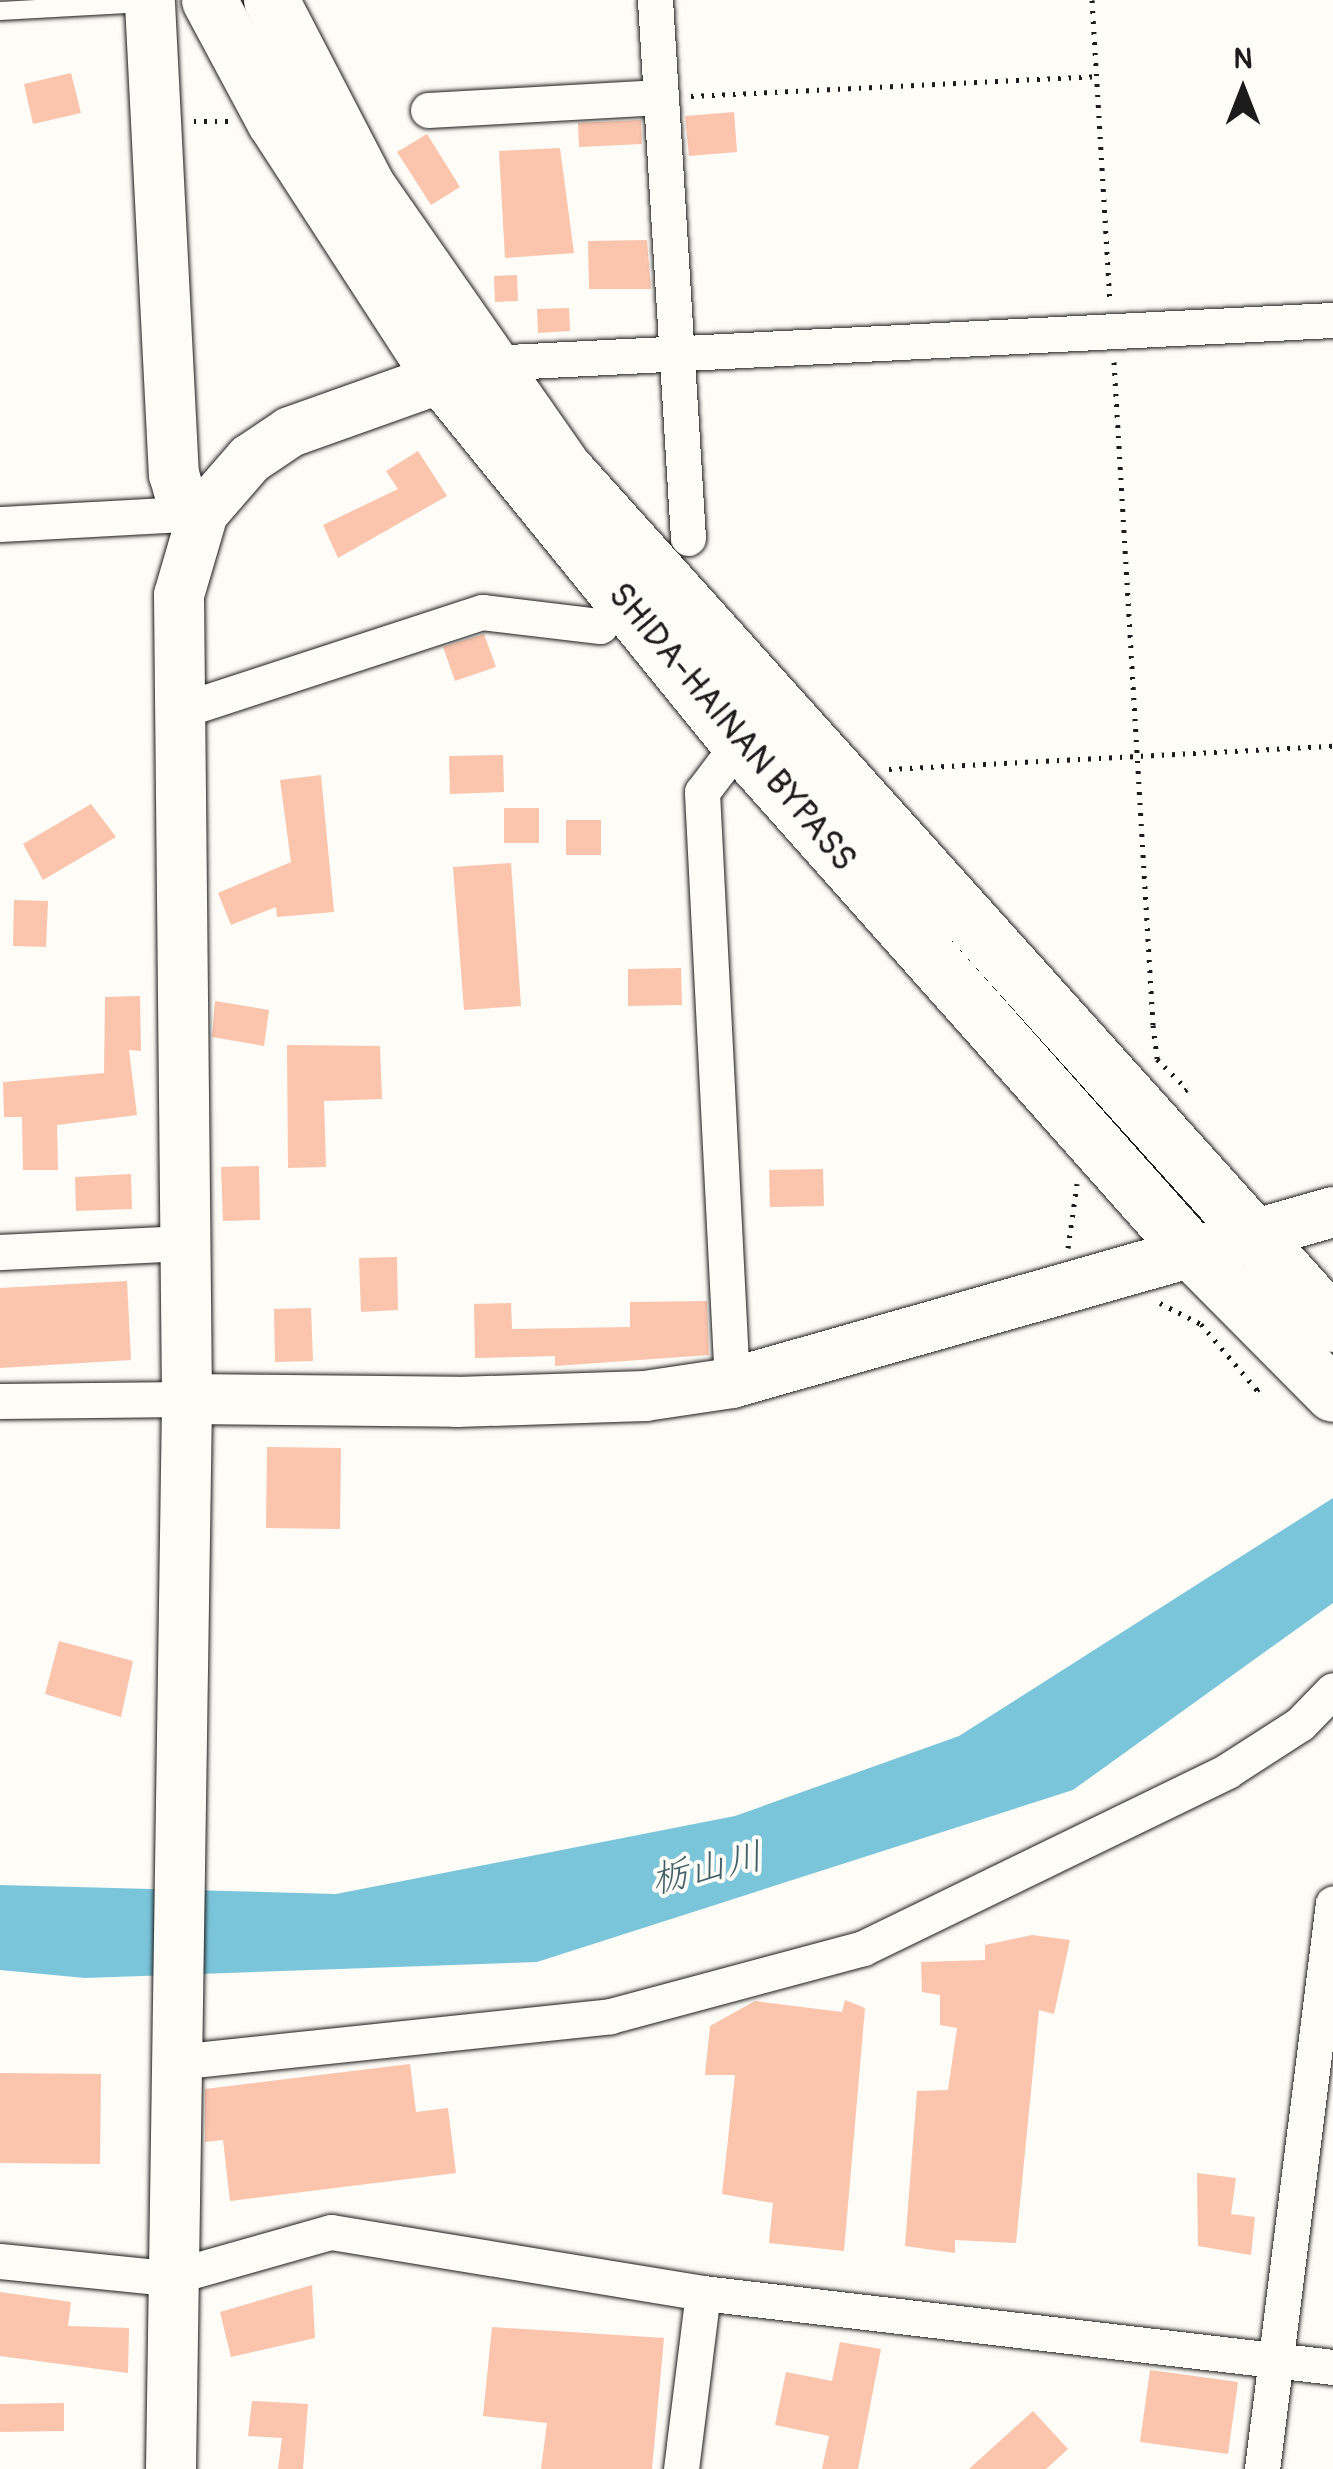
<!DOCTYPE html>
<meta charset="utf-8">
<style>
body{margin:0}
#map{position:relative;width:1333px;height:2469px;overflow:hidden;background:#fdfcf7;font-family:Pangolin,"Klee One",sans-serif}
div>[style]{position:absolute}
.water>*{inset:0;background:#7bc5db}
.building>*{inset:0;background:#fac4ad}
.path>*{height:5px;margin-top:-2.5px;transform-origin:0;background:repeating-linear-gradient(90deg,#1c1c1c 0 2.5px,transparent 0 10.5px)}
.roads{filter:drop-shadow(0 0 2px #1c1c1c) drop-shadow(0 0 2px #1c1c1c)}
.lane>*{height:18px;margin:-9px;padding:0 9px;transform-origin:9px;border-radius:9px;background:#fdfcf7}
.street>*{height:35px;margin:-17.5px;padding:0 17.5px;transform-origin:17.5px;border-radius:17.5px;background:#fdfcf7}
.secondary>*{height:50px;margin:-25px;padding:0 25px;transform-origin:25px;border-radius:25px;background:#fdfcf7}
.highway>*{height:55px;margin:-27.5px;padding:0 27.5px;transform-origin:27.5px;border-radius:27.5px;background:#fdfcf7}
span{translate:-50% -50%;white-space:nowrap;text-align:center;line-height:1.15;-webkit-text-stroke:8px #fdfcf7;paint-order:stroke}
.street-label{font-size:35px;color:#1c1c1c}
.water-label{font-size:38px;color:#426068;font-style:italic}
.north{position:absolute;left:1193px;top:40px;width:100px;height:100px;-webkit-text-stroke:8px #fdfcf7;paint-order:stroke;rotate:0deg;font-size:28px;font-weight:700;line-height:40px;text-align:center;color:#1c1c1c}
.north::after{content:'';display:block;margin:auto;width:35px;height:45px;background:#1c1c1c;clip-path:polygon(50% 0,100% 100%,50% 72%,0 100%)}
</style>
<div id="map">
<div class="water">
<div style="clip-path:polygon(1333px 1498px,1333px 1603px,1073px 1790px,537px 1962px,85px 1978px,0 1970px,0 1885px,336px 1894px,735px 1816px,959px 1736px)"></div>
</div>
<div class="building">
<div style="clip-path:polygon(71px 73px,81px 113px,33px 124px,24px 84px)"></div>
<div style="clip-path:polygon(734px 112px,737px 152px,689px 156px,685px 116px)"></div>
<div style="clip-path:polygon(641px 120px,642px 144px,579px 147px,578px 123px)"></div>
<div style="clip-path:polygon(427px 134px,460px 187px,431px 205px,397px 152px)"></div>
<div style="clip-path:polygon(560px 148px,574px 253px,505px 258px,499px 151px)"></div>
<div style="clip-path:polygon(647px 240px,651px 289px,589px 289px,588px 241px)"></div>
<div style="clip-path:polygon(517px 275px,518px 301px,495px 302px,494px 276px)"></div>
<div style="clip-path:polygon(569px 308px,570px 331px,538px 333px,537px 309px)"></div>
<div style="clip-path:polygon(418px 451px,447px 496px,338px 558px,323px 525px,398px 489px,386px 471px)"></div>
<div style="clip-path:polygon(484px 634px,496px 667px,455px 681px,443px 647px)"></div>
<div style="clip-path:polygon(503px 755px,504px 792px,450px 794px,449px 756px)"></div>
<div style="clip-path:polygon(321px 775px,334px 912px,277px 917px,276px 907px,231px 925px,218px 893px,291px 862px,280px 780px)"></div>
<div style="clip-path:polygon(91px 804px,116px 837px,43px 880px,23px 844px)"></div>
<div style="clip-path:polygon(504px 808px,539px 808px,539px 843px,504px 843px)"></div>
<div style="clip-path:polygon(566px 820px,601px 820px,601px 855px,566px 855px)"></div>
<div style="clip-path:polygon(511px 863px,521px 1006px,464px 1010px,453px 867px)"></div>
<div style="clip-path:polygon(14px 900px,48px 901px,46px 947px,13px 946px)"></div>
<div style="clip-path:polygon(681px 968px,682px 1005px,628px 1006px,628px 969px)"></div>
<div style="clip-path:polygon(140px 996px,141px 1051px,129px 1050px,137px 1115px,57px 1125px,58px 1170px,23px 1170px,22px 1117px,4px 1117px,3px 1082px,104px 1073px,105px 997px)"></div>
<div style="clip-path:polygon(215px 1001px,269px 1010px,264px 1046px,212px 1037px)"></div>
<div style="clip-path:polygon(287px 1045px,380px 1046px,382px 1099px,324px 1101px,326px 1167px,288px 1168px)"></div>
<div style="clip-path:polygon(259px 1166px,260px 1220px,223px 1221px,221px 1167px)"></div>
<div style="clip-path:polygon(823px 1169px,824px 1206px,770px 1207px,769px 1170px)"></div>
<div style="clip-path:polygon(131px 1174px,132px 1209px,76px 1211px,75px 1177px)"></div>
<div style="clip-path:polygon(397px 1257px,398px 1310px,361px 1312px,359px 1258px)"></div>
<div style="clip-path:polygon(127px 1281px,131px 1360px,0 1368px,0 1288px)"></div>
<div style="clip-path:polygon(707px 1301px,709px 1355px,555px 1366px,555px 1356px,475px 1358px,474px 1304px,511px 1303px,512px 1329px,630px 1327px,630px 1302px)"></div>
<div style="clip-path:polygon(311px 1308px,313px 1361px,275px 1362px,274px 1309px)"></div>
<div style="clip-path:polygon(267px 1447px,341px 1448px,340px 1529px,266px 1528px)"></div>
<div style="clip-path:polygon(59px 1641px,133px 1661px,121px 1717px,45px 1694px)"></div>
<div style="clip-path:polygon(1032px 1935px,1070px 1940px,1054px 2014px,1039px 2010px,1016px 2243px,955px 2240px,955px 2253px,905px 2246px,917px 2091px,948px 2090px,957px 2028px,940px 2025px,940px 1995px,922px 1992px,921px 1962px,985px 1960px,985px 1945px)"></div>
<div style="clip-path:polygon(845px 2000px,865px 2008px,844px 2251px,769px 2243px,773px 2203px,722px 2194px,735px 2075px,705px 2075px,710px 2026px,755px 2001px,842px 2012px)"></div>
<div style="clip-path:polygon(410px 2064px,416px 2112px,448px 2108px,456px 2173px,230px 2201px,223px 2140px,205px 2142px,205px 2089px)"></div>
<div style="clip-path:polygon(0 2073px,101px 2074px,100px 2164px,0 2163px)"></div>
<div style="clip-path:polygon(1197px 2173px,1236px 2178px,1231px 2214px,1255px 2217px,1251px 2255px,1198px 2246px)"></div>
<div style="clip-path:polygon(312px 2285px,315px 2338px,231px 2357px,220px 2312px)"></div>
<div style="clip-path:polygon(0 2292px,71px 2302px,68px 2326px,129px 2328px,128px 2373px,0 2356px)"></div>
<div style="clip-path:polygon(492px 2327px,664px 2338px,652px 2469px,541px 2469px,547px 2423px,483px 2416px)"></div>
<div style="clip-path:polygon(840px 2342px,881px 2349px,858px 2469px,822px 2469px,829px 2436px,775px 2425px,786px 2372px,832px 2381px)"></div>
<div style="clip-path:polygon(1150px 2370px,1238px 2382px,1228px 2454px,1140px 2442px)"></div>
<div style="clip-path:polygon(252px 2401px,308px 2404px,303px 2469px,278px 2469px,282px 2438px,248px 2436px)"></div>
<div style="clip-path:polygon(64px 2403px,64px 2431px,0 2432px,0 2404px)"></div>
<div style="clip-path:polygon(1033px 2411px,1068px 2449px,1046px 2469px,969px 2469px)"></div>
</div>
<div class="path">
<div style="left:1092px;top:0;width:302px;rotate:86.6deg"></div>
<div style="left:691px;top:96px;width:406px;rotate:-2.8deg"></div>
<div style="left:194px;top:121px;width:34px"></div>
<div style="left:1114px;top:362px;width:664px;rotate:86.63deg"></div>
<div style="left:1153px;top:1025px;width:34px;rotate:83deg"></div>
<div style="left:1157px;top:1059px;width:42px;rotate:45deg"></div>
<div style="left:1187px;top:1089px;width:8px;rotate:140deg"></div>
<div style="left:889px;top:769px;width:445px;rotate:-3deg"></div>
<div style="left:1068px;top:1248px;width:65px;rotate:-82deg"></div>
<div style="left:1160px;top:1303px;width:46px;rotate:27.1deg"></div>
<div style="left:1201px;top:1324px;width:87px;rotate:49.7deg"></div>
<div style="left:1257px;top:1390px;width:9px;rotate:-36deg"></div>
</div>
<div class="roads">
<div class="lane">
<div style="left:0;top:11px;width:145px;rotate:-3.2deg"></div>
</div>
<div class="street">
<div style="left:655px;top:0;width:539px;rotate:86.49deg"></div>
<div style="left:428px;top:110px;width:233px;rotate:-3.2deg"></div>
<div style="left:489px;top:363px;width:845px;rotate:-2.92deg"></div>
<div style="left:0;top:524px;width:203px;rotate:-3.1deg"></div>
<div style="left:179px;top:711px;width:319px;rotate:-18.1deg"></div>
<div style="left:482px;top:612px;width:119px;rotate:6.8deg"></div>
<div style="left:0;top:1252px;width:182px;rotate:-2.8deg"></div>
<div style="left:732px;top:1383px;width:592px;rotate:-92.91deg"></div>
<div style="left:702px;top:792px;width:61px;rotate:-52.9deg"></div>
<div style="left:0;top:1401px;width:187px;rotate:-0.6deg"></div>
<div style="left:175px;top:2062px;width:437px;rotate:-6deg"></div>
<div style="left:610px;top:2016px;width:262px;rotate:-15deg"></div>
<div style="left:863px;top:1948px;width:405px;rotate:-25.9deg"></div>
<div style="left:1227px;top:1771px;width:87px;rotate:-32.8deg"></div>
<div style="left:1300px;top:1724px;width:47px;rotate:-45.9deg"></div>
<div style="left:0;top:2261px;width:169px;rotate:5.8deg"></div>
<div style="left:168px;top:2278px;width:169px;rotate:-15.8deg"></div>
<div style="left:331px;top:2232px;width:377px;rotate:9.3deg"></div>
<div style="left:703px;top:2293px;width:634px;rotate:6.7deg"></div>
<div style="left:681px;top:2469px;width:177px;rotate:-82.9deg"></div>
<div style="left:1262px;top:2469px;width:570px;rotate:-82.85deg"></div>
</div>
<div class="secondary">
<div style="left:150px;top:3px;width:472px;rotate:87.1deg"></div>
<div style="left:174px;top:474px;width:25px;rotate:74deg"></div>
<div style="left:181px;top:498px;width:27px;rotate:34deg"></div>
<div style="left:187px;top:1399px;width:270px;rotate:0.6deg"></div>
<div style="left:457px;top:1402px;width:188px;rotate:-1.8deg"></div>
<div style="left:645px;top:1396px;width:88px;rotate:-8.5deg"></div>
<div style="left:732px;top:1383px;width:625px;rotate:-15.88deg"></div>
<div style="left:171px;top:2469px;width:1070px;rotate:-89.14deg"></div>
<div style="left:187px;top:1399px;width:804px;rotate:-90.57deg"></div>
<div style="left:179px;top:595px;width:85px;rotate:-73.7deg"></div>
<div style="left:203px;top:513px;width:72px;rotate:-49deg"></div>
<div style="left:250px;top:459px;width:48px;rotate:-34deg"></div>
<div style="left:290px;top:432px;width:200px;rotate:-19.6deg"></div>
</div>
<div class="highway">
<div style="left:209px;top:0;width:137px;rotate:61.8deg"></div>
<div style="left:274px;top:121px;width:299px;rotate:57deg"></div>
<div style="left:437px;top:372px;width:478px;rotate:50.9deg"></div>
<div style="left:739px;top:743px;width:677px;rotate:48.35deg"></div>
<div style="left:1189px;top:1249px;width:204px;rotate:45.2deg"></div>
<div style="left:271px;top:0;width:211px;rotate:62.6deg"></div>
<div style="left:368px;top:187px;width:343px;rotate:55.1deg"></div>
<div style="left:564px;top:468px;width:1151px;rotate:48.06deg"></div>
</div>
</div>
<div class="street-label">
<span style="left:732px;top:727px;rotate:50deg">SHIDA-HAINAN BYPASS</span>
</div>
<div class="water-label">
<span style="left:707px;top:1869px;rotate:-13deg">栃山川</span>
</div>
<div class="north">N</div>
</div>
